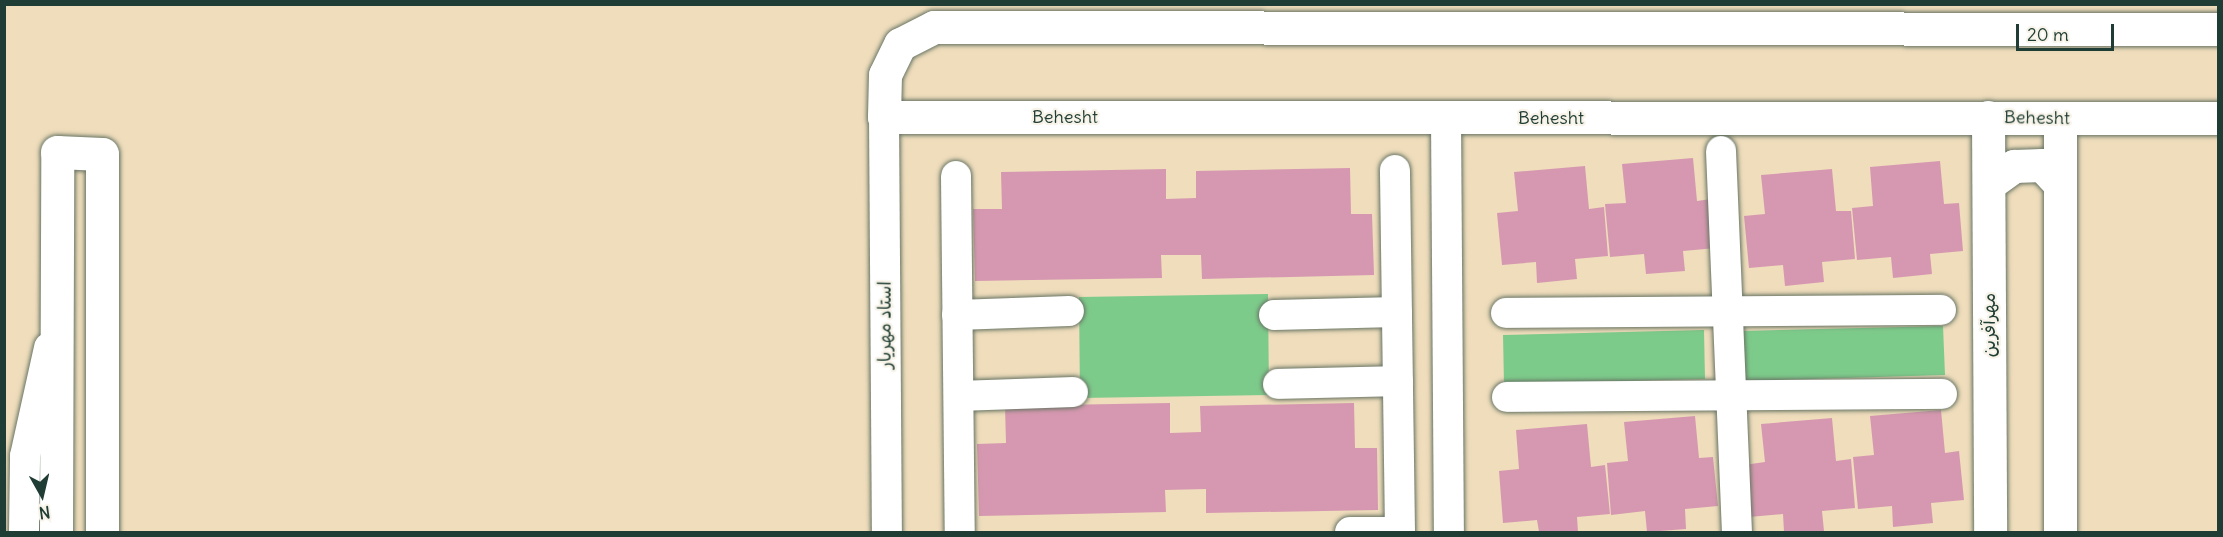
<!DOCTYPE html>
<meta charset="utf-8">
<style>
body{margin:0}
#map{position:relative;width:2223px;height:537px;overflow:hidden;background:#efddbc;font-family:Delius,"Playpen Sans Arabic",sans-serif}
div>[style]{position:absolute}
.green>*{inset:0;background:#7dcb8b}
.building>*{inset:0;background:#d698b0}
.roads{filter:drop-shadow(0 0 2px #687564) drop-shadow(0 0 2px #687564)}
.street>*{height:30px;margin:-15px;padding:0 15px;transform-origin:15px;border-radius:15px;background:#fff}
.secondary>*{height:33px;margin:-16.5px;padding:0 16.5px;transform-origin:16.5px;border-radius:16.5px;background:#fff}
span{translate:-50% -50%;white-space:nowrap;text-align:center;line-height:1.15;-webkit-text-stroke:4.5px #f7f3e8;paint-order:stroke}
.street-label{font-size:18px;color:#1f3d34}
.frame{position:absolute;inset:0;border:6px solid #1f3d34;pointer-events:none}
.north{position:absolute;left:12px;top:465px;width:60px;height:60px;-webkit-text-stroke:4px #f7f3e8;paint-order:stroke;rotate:172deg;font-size:16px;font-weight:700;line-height:24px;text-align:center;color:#1f3d34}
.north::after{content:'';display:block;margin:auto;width:21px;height:27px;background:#1f3d34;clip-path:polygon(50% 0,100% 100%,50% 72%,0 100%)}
.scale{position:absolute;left:2016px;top:24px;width:98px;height:27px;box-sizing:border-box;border:3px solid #1f3d34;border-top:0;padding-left:8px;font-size:18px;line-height:21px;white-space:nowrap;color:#1f3d34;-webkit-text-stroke:4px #f7f3e8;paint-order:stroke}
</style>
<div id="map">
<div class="green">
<div style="clip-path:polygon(1268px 294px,1269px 395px,1080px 398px,1079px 297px)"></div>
<div style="clip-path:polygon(1943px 326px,1945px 375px,1744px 381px,1742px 331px)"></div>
<div style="clip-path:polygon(1704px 330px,1705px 379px,1504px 384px,1503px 335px)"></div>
</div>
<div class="building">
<div style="clip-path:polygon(1693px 158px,1697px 201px,1711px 199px,1716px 248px,1683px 251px,1685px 271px,1646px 274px,1644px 254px,1610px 257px,1605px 204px,1626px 203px,1622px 164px)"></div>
<div style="clip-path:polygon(1940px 161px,1944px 204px,1959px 203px,1963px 251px,1930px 254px,1932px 274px,1893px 278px,1891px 257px,1857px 260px,1852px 208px,1873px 206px,1870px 167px)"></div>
<div style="clip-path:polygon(1585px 166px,1589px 209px,1604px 207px,1608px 256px,1575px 259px,1577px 279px,1537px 283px,1536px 262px,1502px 265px,1497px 213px,1518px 211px,1514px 172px)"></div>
<div style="clip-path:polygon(1350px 168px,1351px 214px,1372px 214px,1374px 275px,1202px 279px,1201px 255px,1161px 255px,1162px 278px,975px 281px,973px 209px,1002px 209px,1001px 172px,1166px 169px,1166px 199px,1196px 198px,1196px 171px)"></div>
<div style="clip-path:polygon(1832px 169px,1836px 211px,1851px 211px,1855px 259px,1822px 262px,1824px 282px,1785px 286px,1783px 265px,1749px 268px,1744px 216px,1765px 214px,1761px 175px)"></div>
<div style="clip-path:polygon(1170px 403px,1170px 433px,1201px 432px,1200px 406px,1354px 403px,1355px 448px,1377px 448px,1378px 510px,1206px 513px,1206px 489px,1165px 490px,1166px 512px,979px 516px,977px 444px,1006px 443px,1005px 406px)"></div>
<div style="clip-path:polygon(1941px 410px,1945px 453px,1959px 451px,1964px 500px,1931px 503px,1933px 523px,1893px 527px,1892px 506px,1858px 509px,1853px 457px,1874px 455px,1870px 416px)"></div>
<div style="clip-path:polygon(1695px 416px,1699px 458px,1713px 457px,1718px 506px,1685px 509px,1686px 529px,1647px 532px,1645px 511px,1611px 515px,1607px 463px,1628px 461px,1624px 422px)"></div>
<div style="clip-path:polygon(1832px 418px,1836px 461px,1851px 459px,1855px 508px,1822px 511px,1824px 531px,1804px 532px,1784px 532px,1783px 514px,1749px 517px,1744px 465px,1765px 462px,1761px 424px)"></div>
<div style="clip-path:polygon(1587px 424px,1591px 467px,1605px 465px,1610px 514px,1577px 517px,1578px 532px,1539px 532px,1537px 520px,1503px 523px,1499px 471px,1519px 469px,1516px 430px)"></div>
</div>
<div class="roads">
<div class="street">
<div style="left:884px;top:117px;width:415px;rotate:89.6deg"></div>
<div style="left:1446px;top:118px;width:414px;rotate:89.6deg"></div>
<div style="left:1721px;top:151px;width:381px;rotate:87.6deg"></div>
<div style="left:956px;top:176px;width:356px;rotate:89.4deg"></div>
<div style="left:1506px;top:313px;width:435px;rotate:-0.4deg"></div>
<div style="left:957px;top:315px;width:112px;rotate:-2deg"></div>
<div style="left:1274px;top:315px;width:123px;rotate:-1.4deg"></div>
<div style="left:1278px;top:384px;width:120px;rotate:-1.4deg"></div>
<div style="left:959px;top:396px;width:114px;rotate:-2deg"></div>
<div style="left:1507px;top:397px;width:435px;rotate:-0.4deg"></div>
<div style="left:24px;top:532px;width:76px;rotate:-89.2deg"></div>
<div style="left:25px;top:456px;width:111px;rotate:-77.5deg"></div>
<div style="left:1350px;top:532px;width:50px"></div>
<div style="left:1400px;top:532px;width:362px;rotate:-90.8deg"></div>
</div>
<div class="secondary">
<div style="left:2218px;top:29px;width:1284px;rotate:-179.91deg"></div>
<div style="left:934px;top:27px;width:38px;rotate:153deg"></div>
<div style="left:900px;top:44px;width:34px;rotate:116deg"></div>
<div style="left:885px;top:75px;width:42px;rotate:91.4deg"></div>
<div style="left:884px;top:117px;width:1334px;rotate:0.04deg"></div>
<div style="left:1988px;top:117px;width:415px;rotate:89.7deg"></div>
<div style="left:1989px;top:184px;width:31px;rotate:-36deg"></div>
<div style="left:2014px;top:166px;width:28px;rotate:-2deg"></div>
<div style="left:2042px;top:165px;width:26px;rotate:47deg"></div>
<div style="left:56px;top:532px;width:380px;rotate:-89.8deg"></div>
<div style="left:57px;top:152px;width:45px;rotate:2.5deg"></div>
<div style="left:102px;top:154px;width:378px;rotate:90deg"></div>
<div style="left:2060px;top:532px;width:413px;rotate:-90deg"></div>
</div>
</div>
<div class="street-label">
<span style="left:1065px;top:117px">Behesht</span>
<span style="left:1551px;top:118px">Behesht</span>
<span style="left:2037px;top:118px;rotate:1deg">Behesht</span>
<span style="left:885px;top:325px;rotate:-90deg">استاد مهریار</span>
<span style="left:1989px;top:325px;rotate:-90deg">مهرآفرین</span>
</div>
<div class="frame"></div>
<div class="north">N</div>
<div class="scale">20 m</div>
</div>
